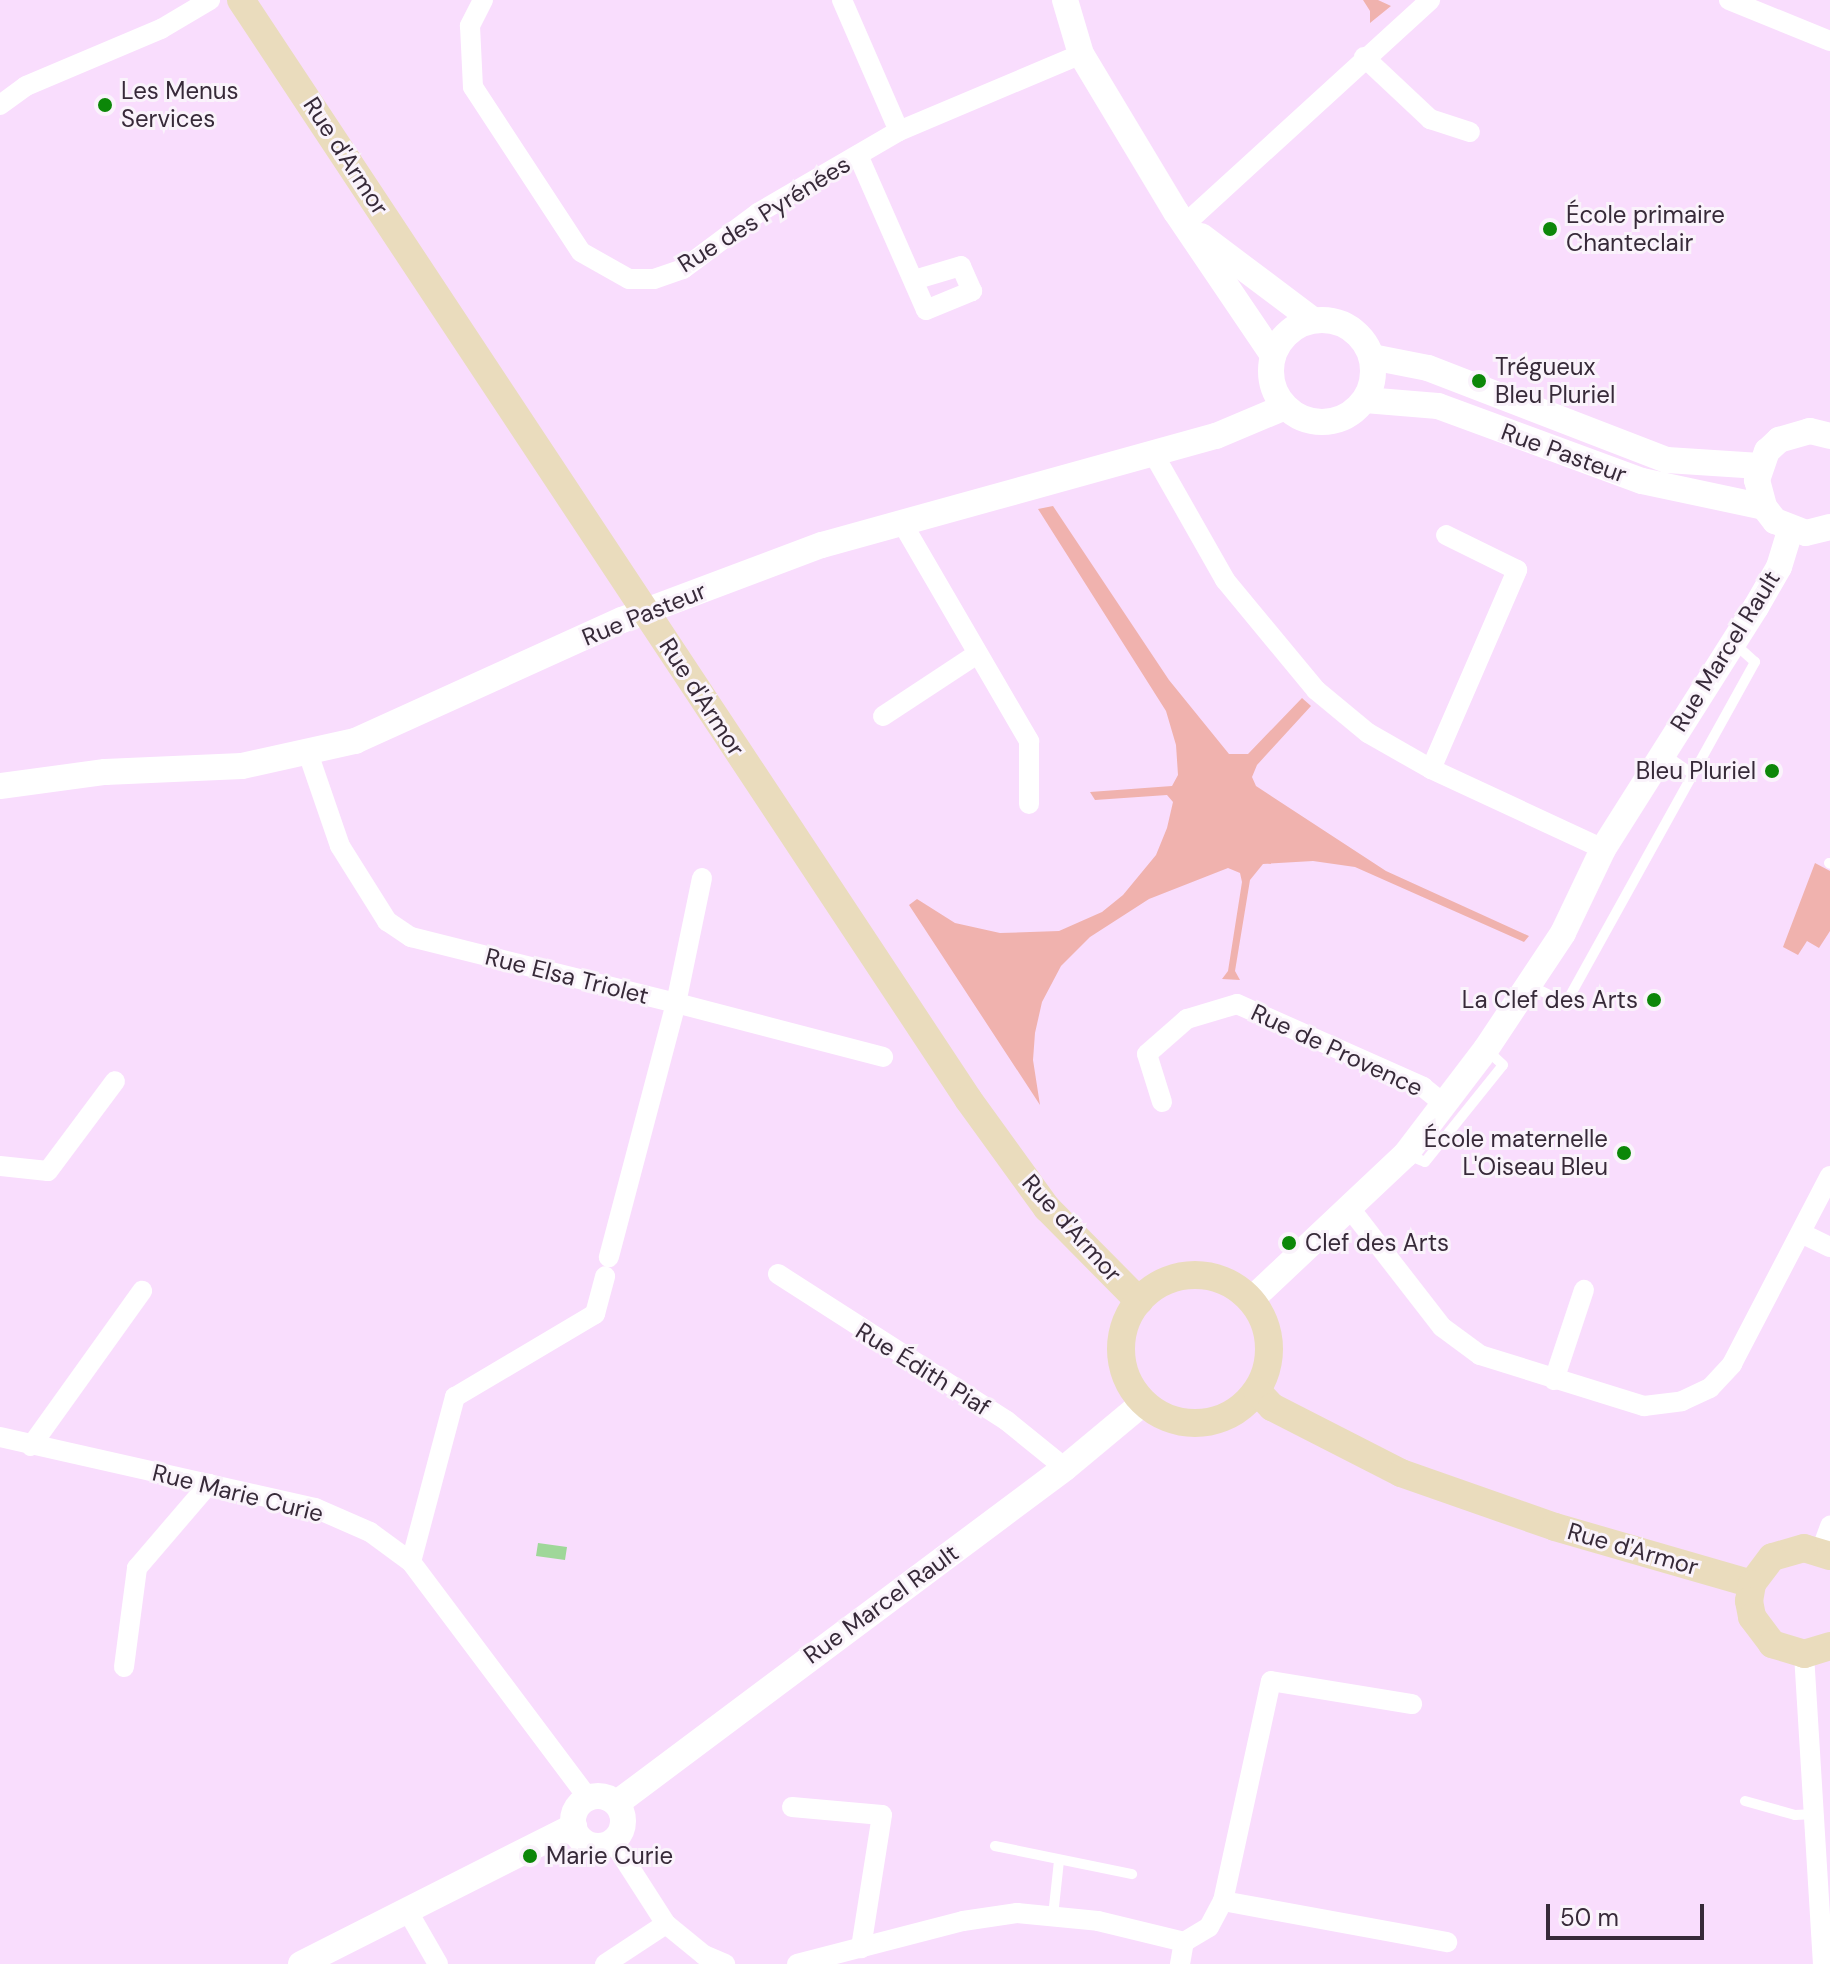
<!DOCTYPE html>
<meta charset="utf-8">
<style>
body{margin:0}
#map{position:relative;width:1830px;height:1964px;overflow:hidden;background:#f9ddfd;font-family:"DM Sans",sans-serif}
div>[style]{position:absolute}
.green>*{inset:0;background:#f0b2ae}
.water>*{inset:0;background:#9fd799}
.service>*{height:10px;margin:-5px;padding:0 5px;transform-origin:5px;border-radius:5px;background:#fff}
.minor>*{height:20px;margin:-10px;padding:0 10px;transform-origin:10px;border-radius:10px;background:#fff}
.tertiary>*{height:26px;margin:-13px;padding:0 13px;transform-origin:13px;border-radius:13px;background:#fff}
.tertiary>.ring{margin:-13px;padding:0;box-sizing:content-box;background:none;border:26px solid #fff;border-radius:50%}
.secondary>*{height:28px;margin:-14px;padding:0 14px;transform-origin:14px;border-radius:14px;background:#eadcbd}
.secondary>.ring{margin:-14px;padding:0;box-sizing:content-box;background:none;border:28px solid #eadcbd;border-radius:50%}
.dots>*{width:22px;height:22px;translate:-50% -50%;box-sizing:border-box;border:4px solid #faf3fb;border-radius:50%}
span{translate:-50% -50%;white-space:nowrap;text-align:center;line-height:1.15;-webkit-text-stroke:6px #faf3fb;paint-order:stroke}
.poi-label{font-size:24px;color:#372a39}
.left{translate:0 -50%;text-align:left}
.right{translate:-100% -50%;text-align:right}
.street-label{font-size:24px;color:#372a39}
.scale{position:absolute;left:1546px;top:1904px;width:158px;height:36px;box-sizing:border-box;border:4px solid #372a39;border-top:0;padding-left:10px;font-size:24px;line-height:28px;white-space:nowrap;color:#372a39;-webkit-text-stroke:6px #faf3fb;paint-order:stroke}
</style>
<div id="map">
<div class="green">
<div style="clip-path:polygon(1363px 0,1378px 0,1391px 6px,1370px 23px,1370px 11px)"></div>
<div style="clip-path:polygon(1053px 506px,1169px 680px,1229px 754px,1248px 754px,1302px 698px,1311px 706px,1257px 765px,1252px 777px,1256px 786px,1386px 871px,1529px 936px,1524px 942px,1355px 867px,1313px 861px,1263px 864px,1250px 880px,1235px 971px,1240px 980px,1222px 979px,1228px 971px,1242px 882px,1240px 873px,1228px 868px,1149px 899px,1090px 937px,1061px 966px,1042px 1002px,1035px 1033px,1033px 1060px,1040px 1105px,909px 905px,917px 899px,955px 923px,1000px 933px,1059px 931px,1102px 912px,1123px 895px,1156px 855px,1167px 828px,1173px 802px,1167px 795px,1095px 800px,1090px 792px,1172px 786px,1178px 775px,1176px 745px,1166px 711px,1038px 509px)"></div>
<div style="clip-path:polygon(1815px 863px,1830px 871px,1830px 931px,1819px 948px,1807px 941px,1798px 955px,1783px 947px)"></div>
</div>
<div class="water">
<div style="clip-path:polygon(538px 1543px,567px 1547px,565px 1560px,536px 1556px)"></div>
</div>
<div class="service">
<div style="left:1664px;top:754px;width:33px;rotate:35deg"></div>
<div style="left:1829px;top:863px;width:1px;rotate:45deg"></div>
<div style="left:1531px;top:986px;width:39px;rotate:26deg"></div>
<div style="left:1566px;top:1003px;width:390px;rotate:-61deg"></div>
<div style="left:1755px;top:662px;width:27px;rotate:-138deg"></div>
<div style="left:1408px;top:1155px;width:18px;rotate:22deg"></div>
<div style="left:1425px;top:1162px;width:124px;rotate:-51.2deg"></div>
<div style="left:1503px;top:1065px;width:22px;rotate:-137deg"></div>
<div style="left:1745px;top:1801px;width:52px;rotate:15.6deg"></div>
<div style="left:1795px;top:1815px;width:19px;rotate:-3deg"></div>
<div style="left:995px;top:1846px;width:140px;rotate:11.6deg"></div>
<div style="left:1053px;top:1916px;width:55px;rotate:-83.8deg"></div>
</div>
<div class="minor">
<div style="left:483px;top:0;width:29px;rotate:117deg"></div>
<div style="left:470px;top:26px;width:61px;rotate:87.2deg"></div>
<div style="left:473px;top:87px;width:197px;rotate:56.8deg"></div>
<div style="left:581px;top:252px;width:55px;rotate:29.4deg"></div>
<div style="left:629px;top:279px;width:25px"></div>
<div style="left:654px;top:279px;width:31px;rotate:-19deg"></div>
<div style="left:683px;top:269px;width:94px;rotate:-36.7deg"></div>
<div style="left:758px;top:213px;width:163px;rotate:-30.2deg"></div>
<div style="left:899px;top:131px;width:198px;rotate:-22.9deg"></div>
<div style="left:842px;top:0;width:143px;rotate:66.5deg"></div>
<div style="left:1729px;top:0;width:109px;rotate:22.1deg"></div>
<div style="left:1364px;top:57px;width:91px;rotate:43.2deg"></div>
<div style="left:1430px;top:119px;width:42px;rotate:18deg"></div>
<div style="left:0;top:105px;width:32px;rotate:-36deg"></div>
<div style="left:26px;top:86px;width:147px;rotate:-22.9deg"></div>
<div style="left:161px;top:29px;width:57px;rotate:-30.6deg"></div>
<div style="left:858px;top:155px;width:169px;rotate:66.3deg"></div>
<div style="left:926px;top:310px;width:50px;rotate:-22.4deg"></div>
<div style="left:972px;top:291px;width:27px;rotate:-114deg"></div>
<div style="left:961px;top:266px;width:49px;rotate:163.4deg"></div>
<div style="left:1185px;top:224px;width:332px;rotate:-42.4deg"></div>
<div style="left:1153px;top:453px;width:146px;rotate:60.4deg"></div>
<div style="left:1225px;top:580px;width:143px;rotate:50.4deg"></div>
<div style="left:1316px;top:690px;width:67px;rotate:39.6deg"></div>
<div style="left:1368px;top:733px;width:73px;rotate:29.7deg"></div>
<div style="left:1431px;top:769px;width:190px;rotate:24.9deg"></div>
<div style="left:901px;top:521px;width:255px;rotate:59.8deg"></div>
<div style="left:1029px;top:741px;width:63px;rotate:90deg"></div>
<div style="left:883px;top:716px;width:113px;rotate:-33.4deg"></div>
<div style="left:308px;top:753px;width:98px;rotate:71deg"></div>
<div style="left:340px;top:846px;width:89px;rotate:57.9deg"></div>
<div style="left:387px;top:921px;width:29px;rotate:34deg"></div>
<div style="left:411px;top:937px;width:273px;rotate:14deg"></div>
<div style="left:676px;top:1003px;width:263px;rotate:104.8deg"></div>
<div style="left:1431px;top:769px;width:217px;rotate:-66.6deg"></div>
<div style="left:1517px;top:570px;width:79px;rotate:-153.8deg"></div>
<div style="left:702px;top:878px;width:128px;rotate:101.7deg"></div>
<div style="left:676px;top:1003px;width:214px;rotate:14.6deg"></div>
<div style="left:1162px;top:1102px;width:50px;rotate:-107.4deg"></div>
<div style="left:1147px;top:1054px;width:53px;rotate:-41.2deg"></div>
<div style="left:1187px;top:1019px;width:52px;rotate:-16.7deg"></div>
<div style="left:1237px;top:1004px;width:204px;rotate:24deg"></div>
<div style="left:1423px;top:1087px;width:27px;rotate:39deg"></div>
<div style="left:0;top:1166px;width:48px;rotate:5.9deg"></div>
<div style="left:48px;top:1171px;width:112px;rotate:-53.3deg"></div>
<div style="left:1352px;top:1211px;width:147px;rotate:52.2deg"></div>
<div style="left:1442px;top:1327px;width:47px;rotate:36.4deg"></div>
<div style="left:1480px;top:1355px;width:172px;rotate:17.3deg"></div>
<div style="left:1644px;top:1406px;width:38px;rotate:-7deg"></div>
<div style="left:1682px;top:1401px;width:31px;rotate:-25deg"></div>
<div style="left:1710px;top:1388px;width:33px;rotate:-47deg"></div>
<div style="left:1732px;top:1364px;width:212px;rotate:-62.5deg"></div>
<div style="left:1801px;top:1233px;width:32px;rotate:26deg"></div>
<div style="left:778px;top:1274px;width:272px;rotate:32.7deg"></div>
<div style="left:1007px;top:1421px;width:75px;rotate:39deg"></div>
<div style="left:1554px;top:1380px;width:95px;rotate:-71.6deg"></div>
<div style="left:0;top:1437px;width:323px;rotate:12.7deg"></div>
<div style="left:315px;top:1508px;width:60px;rotate:23.6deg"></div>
<div style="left:370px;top:1532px;width:51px;rotate:36.2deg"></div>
<div style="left:411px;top:1562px;width:295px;rotate:53.1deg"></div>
<div style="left:31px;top:1446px;width:191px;rotate:-54.4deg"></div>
<div style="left:1821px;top:1551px;width:27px;rotate:-70deg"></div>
<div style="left:411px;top:1562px;width:171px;rotate:-75.1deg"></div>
<div style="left:455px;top:1397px;width:163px;rotate:-30.7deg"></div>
<div style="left:595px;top:1314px;width:39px;rotate:-75deg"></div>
<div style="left:1804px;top:1654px;width:311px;rotate:86.5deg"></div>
<div style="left:124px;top:1667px;width:100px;rotate:-82.5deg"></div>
<div style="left:137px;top:1568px;width:111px;rotate:-49.4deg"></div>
<div style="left:792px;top:1807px;width:90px;rotate:5.1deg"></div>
<div style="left:882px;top:1815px;width:135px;rotate:99deg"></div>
<div style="left:612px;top:1840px;width:100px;rotate:57.3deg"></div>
<div style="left:666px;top:1924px;width:49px;rotate:39.2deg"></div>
<div style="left:704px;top:1955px;width:23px;rotate:23deg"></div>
<div style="left:1223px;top:1901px;width:228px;rotate:10.4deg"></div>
<div style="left:407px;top:1910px;width:62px;rotate:60.1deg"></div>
<div style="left:605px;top:1964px;width:73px;rotate:-33.3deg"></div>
<div style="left:797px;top:1964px;width:171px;rotate:-14.5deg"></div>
<div style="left:963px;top:1921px;width:55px;rotate:-8.4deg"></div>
<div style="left:1017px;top:1913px;width:81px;rotate:5.6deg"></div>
<div style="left:1098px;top:1921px;width:89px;rotate:13.7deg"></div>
<div style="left:1180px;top:1964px;width:22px;rotate:-80deg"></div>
<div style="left:1184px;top:1942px;width:29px;rotate:-31deg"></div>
<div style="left:1209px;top:1927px;width:30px;rotate:-62deg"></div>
<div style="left:1223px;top:1901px;width:225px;rotate:-77.7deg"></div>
<div style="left:1271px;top:1681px;width:143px;rotate:9.3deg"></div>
</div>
<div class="tertiary">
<div style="left:1065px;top:0;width:56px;rotate:73.5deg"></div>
<div style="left:1081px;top:54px;width:184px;rotate:59deg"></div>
<div style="left:1176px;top:212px;width:173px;rotate:55.9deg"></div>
<div style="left:1201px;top:236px;width:140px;rotate:36.9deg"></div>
<div class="ring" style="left:1271px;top:320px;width:76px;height:76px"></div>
<div style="left:1372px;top:357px;width:57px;rotate:11.1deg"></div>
<div style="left:1428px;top:368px;width:256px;rotate:21.1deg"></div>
<div style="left:1667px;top:460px;width:93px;rotate:3.7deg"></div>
<div style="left:1365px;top:400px;width:73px;rotate:4.7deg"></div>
<div style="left:1438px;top:406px;width:217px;rotate:20.2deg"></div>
<div style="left:1642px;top:481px;width:125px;rotate:12deg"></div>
<div style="left:1830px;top:436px;width:21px;rotate:-166deg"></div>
<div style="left:1810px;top:431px;width:32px;rotate:164deg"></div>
<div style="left:1779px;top:440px;width:16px;rotate:137deg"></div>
<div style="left:1767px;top:451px;width:31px;rotate:109deg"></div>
<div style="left:1757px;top:480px;width:28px;rotate:75deg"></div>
<div style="left:1764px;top:507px;width:18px;rotate:52deg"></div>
<div style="left:1775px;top:521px;width:33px;rotate:21deg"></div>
<div style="left:1806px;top:533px;width:25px;rotate:-14deg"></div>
<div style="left:0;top:786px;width:106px;rotate:-7.6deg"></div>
<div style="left:105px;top:772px;width:137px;rotate:-2.5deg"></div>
<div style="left:242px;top:766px;width:116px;rotate:-12.5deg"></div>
<div style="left:355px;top:741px;width:293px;rotate:-24.4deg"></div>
<div style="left:622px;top:620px;width:214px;rotate:-20.6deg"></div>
<div style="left:822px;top:545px;width:409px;rotate:-15.5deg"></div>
<div style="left:1216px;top:436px;width:75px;rotate:-22.8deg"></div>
<div style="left:1251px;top:1300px;width:213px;rotate:-43.3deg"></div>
<div style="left:1406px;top:1154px;width:132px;rotate:-52.7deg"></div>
<div style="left:1486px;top:1049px;width:139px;rotate:-56.4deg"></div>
<div style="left:1563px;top:933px;width:93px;rotate:-64.5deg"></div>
<div style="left:1603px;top:849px;width:286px;rotate:-57.7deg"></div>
<div style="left:1756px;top:607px;width:46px;rotate:-60.1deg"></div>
<div style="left:1779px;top:567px;width:39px;rotate:-73deg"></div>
<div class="ring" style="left:573px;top:1796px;width:24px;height:24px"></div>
<div style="left:617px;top:1803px;width:559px;rotate:-36.79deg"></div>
<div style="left:1065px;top:1468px;width:102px;rotate:-39.8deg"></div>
<div style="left:301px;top:1964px;width:306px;rotate:-26.8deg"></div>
</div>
<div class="secondary">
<div style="left:241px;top:0;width:1318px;rotate:56.51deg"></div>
<div style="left:968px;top:1099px;width:135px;rotate:54.1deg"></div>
<div style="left:1047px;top:1208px;width:131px;rotate:45.3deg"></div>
<div class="ring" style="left:1121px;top:1275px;width:120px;height:120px"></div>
<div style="left:1257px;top:1391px;width:22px;rotate:47deg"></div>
<div style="left:1272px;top:1407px;width:145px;rotate:27.1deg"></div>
<div style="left:1401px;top:1473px;width:163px;rotate:19.3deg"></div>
<div style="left:1555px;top:1527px;width:205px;rotate:16.1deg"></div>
<div style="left:1830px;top:1556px;width:27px;rotate:-163deg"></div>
<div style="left:1804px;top:1548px;width:33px;rotate:164deg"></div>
<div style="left:1772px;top:1557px;width:34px;rotate:127deg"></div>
<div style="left:1752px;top:1584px;width:17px;rotate:100deg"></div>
<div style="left:1749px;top:1601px;width:16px;rotate:79deg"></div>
<div style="left:1752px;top:1617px;width:34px;rotate:53deg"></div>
<div style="left:1772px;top:1644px;width:34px;rotate:17deg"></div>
<div style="left:1804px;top:1654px;width:27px;rotate:-17deg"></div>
</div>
<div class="dots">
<div style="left:105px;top:105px;background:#0c8708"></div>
<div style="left:1550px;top:229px;background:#0c8708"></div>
<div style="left:1479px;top:381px;background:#0c8708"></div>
<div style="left:1772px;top:771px;background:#0c8708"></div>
<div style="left:1654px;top:1000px;background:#0c8708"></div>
<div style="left:1624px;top:1153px;background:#0c8708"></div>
<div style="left:1289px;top:1243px;background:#0c8708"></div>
<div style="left:530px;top:1856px;background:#0c8708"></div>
</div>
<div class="poi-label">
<span class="left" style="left:121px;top:105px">Les Menus<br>Services</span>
<span class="left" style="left:1566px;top:229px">École primaire<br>Chanteclair</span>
<span class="left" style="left:1495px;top:381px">Trégueux<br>Bleu Pluriel</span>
<span class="right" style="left:1756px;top:771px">Bleu Pluriel</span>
<span class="right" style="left:1638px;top:1000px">La Clef des Arts</span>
<span class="right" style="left:1608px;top:1153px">École maternelle<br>L'Oiseau Bleu</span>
<span class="left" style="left:1305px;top:1243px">Clef des Arts</span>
<span class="left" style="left:546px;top:1856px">Marie Curie</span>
</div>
<div class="street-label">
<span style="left:346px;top:156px;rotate:57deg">Rue d'Armor</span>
<span style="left:764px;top:214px;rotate:-32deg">Rue des Pyrénées</span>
<span style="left:1564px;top:453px;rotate:20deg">Rue Pasteur</span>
<span style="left:644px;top:614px;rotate:-22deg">Rue Pasteur</span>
<span style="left:1725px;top:651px;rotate:-58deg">Rue Marcel Rault</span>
<span style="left:702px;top:697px;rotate:57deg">Rue d'Armor</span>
<span style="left:567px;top:976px;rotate:14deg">Rue Elsa Triolet</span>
<span style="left:1337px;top:1050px;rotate:25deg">Rue de Provence</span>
<span style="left:1072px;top:1228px;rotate:48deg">Rue d'Armor</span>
<span style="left:923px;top:1369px;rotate:32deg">Rue Édith Piaf</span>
<span style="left:238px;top:1493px;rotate:14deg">Rue Marie Curie</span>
<span style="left:1633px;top:1549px;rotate:16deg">Rue d'Armor</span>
<span style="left:881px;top:1604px;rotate:-36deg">Rue Marcel Rault</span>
</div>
<div class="scale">50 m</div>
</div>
